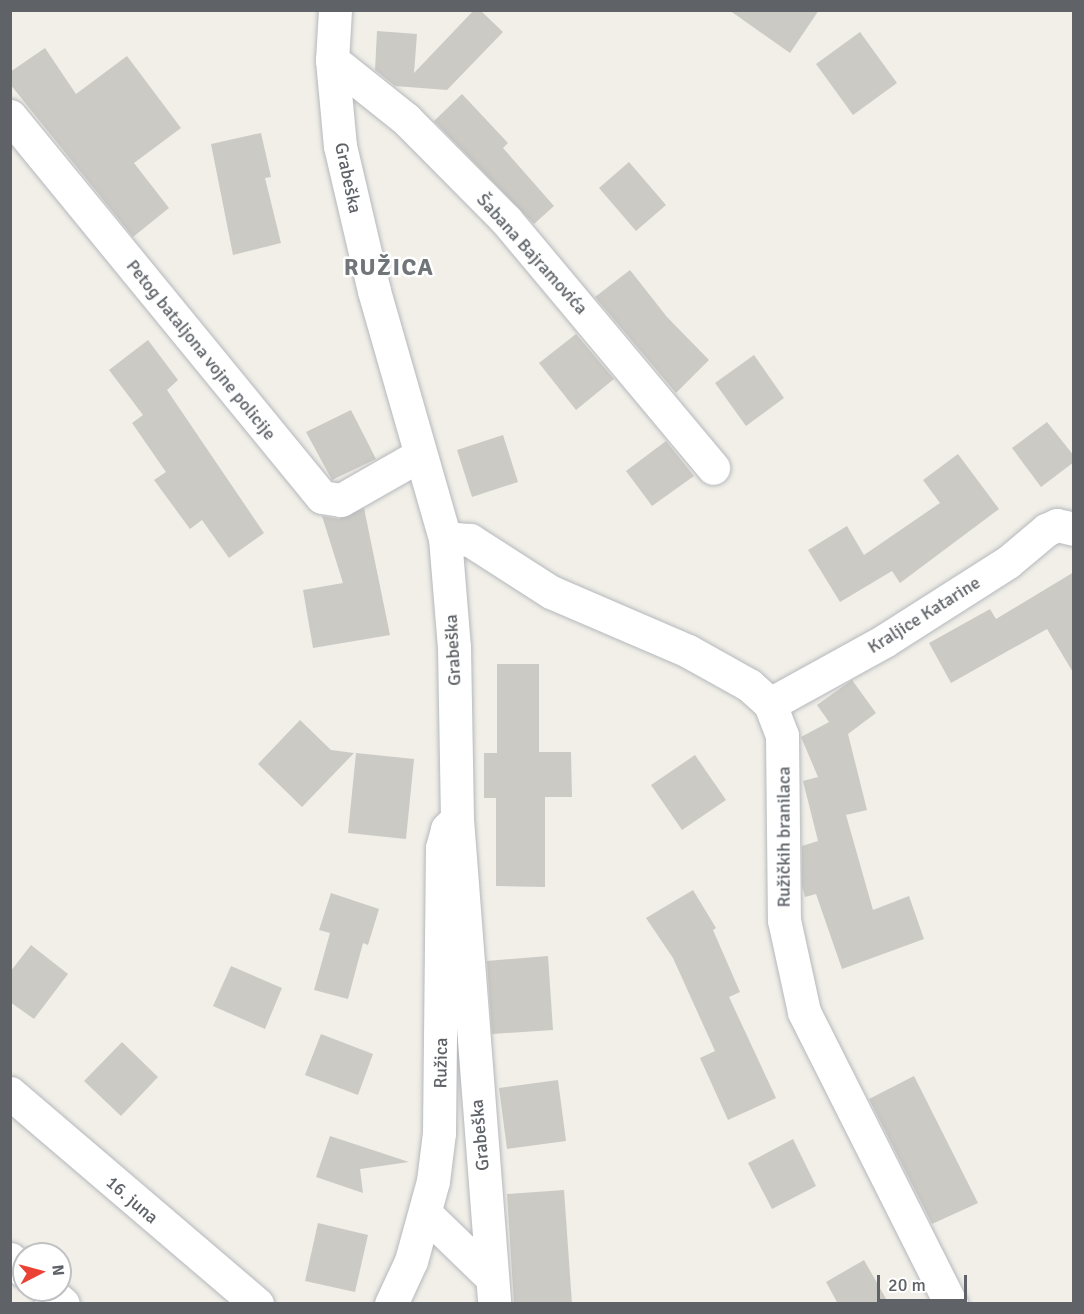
<!DOCTYPE html>
<meta charset="utf-8">
<style>
body{margin:0}
#map{position:relative;width:1084px;height:1314px;overflow:hidden;background:#f1efe8;font-family:Signika,sans-serif}
div>[style]{position:absolute}
.building>*{inset:0;background:#cccac5}
.roads{filter:drop-shadow(0 0 2px #b5b8bc) drop-shadow(0 0 2px #b5b8bc)}
.minor>*{height:33px;margin:-16.5px;padding:0 16.5px;transform-origin:16.5px;border-radius:16.5px;background:#fff}
.tertiary>*{height:33px;margin:-16.5px;padding:0 16.5px;transform-origin:16.5px;border-radius:16.5px;background:#fff}
span{translate:-50% -50%;white-space:nowrap;text-align:center;line-height:1.15;-webkit-text-stroke:5px #fff;paint-order:stroke}
.street-label{font-size:18px;color:#5f6368}
.district-label{font-size:24px;color:#70757a;font-weight:700;letter-spacing:1.5px}
.frame{position:absolute;inset:0;border:12px solid #5f6368;pointer-events:none}
.north{position:absolute;left:12px;top:1242px;width:60px;height:60px;box-sizing:border-box;background:#fff;border:2px solid #bfc1c3;border-radius:50%;rotate:84deg;font-size:16px;font-weight:700;line-height:24px;text-align:center;color:#5f6368}
.north::after{content:'';display:block;margin:auto;width:21px;height:27px;background:#ea4335;clip-path:polygon(50% 0,100% 100%,50% 72%,0 100%)}
.scale{position:absolute;left:877px;top:1275px;width:90px;height:27px;box-sizing:border-box;border:3px solid #5f6368;border-top:0;padding-left:8px;font-size:18px;line-height:21px;white-space:nowrap;color:#5f6368;-webkit-text-stroke:4px #fff;paint-order:stroke}
</style>
<div id="map">
<div class="building">
<div style="clip-path:polygon(474px 10px,480px 10px,503px 32px,447px 90px,395px 86px,375px 70px,377px 31px,417px 34px,414px 73px)"></div>
<div style="clip-path:polygon(729px 10px,819px 10px,790px 53px)"></div>
<div style="clip-path:polygon(860px 32px,897px 83px,853px 115px,816px 64px)"></div>
<div style="clip-path:polygon(45px 48px,76px 94px,127px 56px,181px 128px,134px 163px,169px 208px,133px 237px,10px 84px,10px 72px)"></div>
<div style="clip-path:polygon(462px 94px,508px 143px,503px 148px,554px 206px,534px 224px,434px 121px)"></div>
<div style="clip-path:polygon(261px 133px,271px 177px,265px 178px,281px 243px,233px 255px,211px 144px)"></div>
<div style="clip-path:polygon(629px 162px,666px 205px,636px 231px,599px 188px)"></div>
<div style="clip-path:polygon(630px 270px,667px 317px,709px 360px,676px 393px,595px 297px)"></div>
<div style="clip-path:polygon(576px 334px,614px 379px,576px 410px,539px 363px)"></div>
<div style="clip-path:polygon(148px 340px,178px 380px,167px 390px,264px 533px,229px 558px,202px 520px,190px 529px,154px 480px,166px 472px,132px 423px,143px 415px,109px 370px)"></div>
<div style="clip-path:polygon(754px 355px,784px 398px,746px 426px,715px 383px)"></div>
<div style="clip-path:polygon(351px 410px,376px 459px,332px 480px,306px 432px)"></div>
<div style="clip-path:polygon(1047px 422px,1074px 456px,1074px 462px,1041px 487px,1012px 448px)"></div>
<div style="clip-path:polygon(503px 435px,518px 482px,472px 497px,457px 450px)"></div>
<div style="clip-path:polygon(666px 441px,694px 476px,652px 506px,626px 471px)"></div>
<div style="clip-path:polygon(958px 454px,999px 509px,900px 583px,892px 571px,840px 602px,808px 550px,847px 526px,864px 555px,940px 503px,923px 480px)"></div>
<div style="clip-path:polygon(364px 508px,390px 635px,313px 648px,303px 590px,343px 583px,322px 516px,339px 519px)"></div>
<div style="clip-path:polygon(1074px 572px,1074px 674px,1047px 629px,951px 683px,929px 643px,990px 609px,996px 619px)"></div>
<div style="clip-path:polygon(497px 664px,539px 664px,539px 752px,571px 752px,572px 797px,545px 797px,545px 887px,496px 886px,496px 798px,484px 798px,484px 753px,497px 753px)"></div>
<div style="clip-path:polygon(852px 680px,876px 713px,848px 734px,867px 810px,846px 815px,873px 910px,909px 896px,924px 939px,842px 969px,816px 894px,805px 897px,802px 886px,802px 846px,818px 841px,803px 781px,818px 777px,801px 737px,829px 722px,817px 705px)"></div>
<div style="clip-path:polygon(300px 720px,331px 750px,354px 753px,302px 807px,258px 764px)"></div>
<div style="clip-path:polygon(356px 753px,414px 759px,406px 839px,348px 833px)"></div>
<div style="clip-path:polygon(695px 755px,726px 800px,682px 830px,651px 785px)"></div>
<div style="clip-path:polygon(693px 890px,716px 928px,713px 930px,740px 992px,729px 997px,776px 1098px,728px 1120px,700px 1058px,715px 1051px,673px 958px,646px 918px)"></div>
<div style="clip-path:polygon(331px 893px,379px 909px,368px 945px,363px 943px,348px 999px,314px 990px,330px 933px,319px 930px)"></div>
<div style="clip-path:polygon(31px 945px,68px 974px,34px 1019px,10px 1002px,10px 972px)"></div>
<div style="clip-path:polygon(548px 956px,553px 1030px,492px 1034px,487px 961px)"></div>
<div style="clip-path:polygon(231px 966px,282px 988px,265px 1029px,213px 1006px)"></div>
<div style="clip-path:polygon(321px 1034px,373px 1054px,358px 1095px,305px 1075px)"></div>
<div style="clip-path:polygon(122px 1042px,158px 1077px,121px 1116px,84px 1081px)"></div>
<div style="clip-path:polygon(914px 1076px,978px 1203px,932px 1224px,869px 1099px)"></div>
<div style="clip-path:polygon(558px 1080px,566px 1141px,507px 1149px,499px 1088px)"></div>
<div style="clip-path:polygon(330px 1136px,409px 1162px,360px 1169px,363px 1193px,316px 1177px)"></div>
<div style="clip-path:polygon(793px 1139px,816px 1186px,772px 1209px,748px 1163px)"></div>
<div style="clip-path:polygon(564px 1190px,572px 1304px,514px 1304px,507px 1194px)"></div>
<div style="clip-path:polygon(318px 1223px,368px 1235px,355px 1292px,305px 1281px)"></div>
<div style="clip-path:polygon(864px 1260px,889px 1304px,838px 1304px,826px 1282px)"></div>
</div>
<div class="roads">
<div class="minor">
<div style="left:332px;top:60px;width:95px;rotate:38.6deg"></div>
<div style="left:406px;top:119px;width:142px;rotate:45.3deg"></div>
<div style="left:506px;top:220px;width:323px;rotate:50.1deg"></div>
<div style="left:10px;top:116px;width:492px;rotate:50.7deg"></div>
<div style="left:322px;top:497px;width:19px;rotate:9deg"></div>
<div style="left:341px;top:500px;width:91px;rotate:-29.7deg"></div>
<div style="left:445px;top:538px;width:25px;rotate:5deg"></div>
<div style="left:470px;top:540px;width:96px;rotate:32.7deg"></div>
<div style="left:551px;top:592px;width:149px;rotate:23.3deg"></div>
<div style="left:688px;top:651px;width:70px;rotate:29.1deg"></div>
<div style="left:749px;top:685px;width:28px;rotate:42deg"></div>
<div style="left:770px;top:704px;width:33px;rotate:69deg"></div>
<div style="left:782px;top:735px;width:185px;rotate:89.4deg"></div>
<div style="left:784px;top:920px;width:94px;rotate:77.7deg"></div>
<div style="left:804px;top:1012px;width:327px;rotate:63.3deg"></div>
<div style="left:770px;top:704px;width:130px;rotate:-28.9deg"></div>
<div style="left:884px;top:641px;width:147px;rotate:-32.5deg"></div>
<div style="left:1008px;top:562px;width:50px;rotate:-40.1deg"></div>
<div style="left:1046px;top:530px;width:12px;rotate:-24deg"></div>
<div style="left:1057px;top:525px;width:17px;rotate:13deg"></div>
<div style="left:10px;top:1093px;width:325px;rotate:40.5deg"></div>
<div style="left:426px;top:1214px;width:92px;rotate:44.1deg"></div>
<div style="left:10px;top:1259px;width:18px;rotate:41deg"></div>
<div style="left:47px;top:1290px;width:21px;rotate:41deg"></div>
<div style="left:391px;top:1304px;width:47px;rotate:-65.1deg"></div>
<div style="left:411px;top:1261px;width:83px;rotate:-74.6deg"></div>
<div style="left:433px;top:1181px;width:48px;rotate:-82.9deg"></div>
<div style="left:439px;top:1133px;width:285px;rotate:-89.4deg"></div>
<div style="left:442px;top:848px;width:20px;rotate:-75deg"></div>
<div style="left:447px;top:829px;width:14px;rotate:-45deg"></div>
</div>
<div class="tertiary">
<div style="left:335px;top:10px;width:50px;rotate:93.4deg"></div>
<div style="left:332px;top:60px;width:86px;rotate:84.7deg"></div>
<div style="left:340px;top:146px;width:149px;rotate:76.8deg"></div>
<div style="left:374px;top:291px;width:257px;rotate:74deg"></div>
<div style="left:445px;top:538px;width:109px;rotate:85.3deg"></div>
<div style="left:454px;top:647px;width:172px;rotate:89deg"></div>
<div style="left:457px;top:819px;width:486px;rotate:85.6deg"></div>
</div>
</div>
<div class="street-label">
<span style="left:348px;top:178px;rotate:78deg">Grabeška</span>
<span style="left:532px;top:254px;rotate:48deg">Šabana Bajramovića</span>
<span style="left:201px;top:350px;rotate:51deg">Petog bataljona vojne policije</span>
<span style="left:924px;top:615px;rotate:-32deg">Kraljice Katarine</span>
<span style="left:453px;top:650px;rotate:-93deg">Grabeška</span>
<span style="left:784px;top:837px;rotate:-90deg">Ružičkih branilaca</span>
<span style="left:441px;top:1063px;rotate:-89deg">Ružica</span>
<span style="left:480px;top:1135px;rotate:-95deg">Grabeška</span>
<span style="left:132px;top:1200px;rotate:41deg">16. juna</span>
</div>
<div class="district-label">
<span style="left:389px;top:268px">RUŽICA</span>
</div>
<div class="frame"></div>
<div class="north">N</div>
<div class="scale">20 m</div>
</div>
